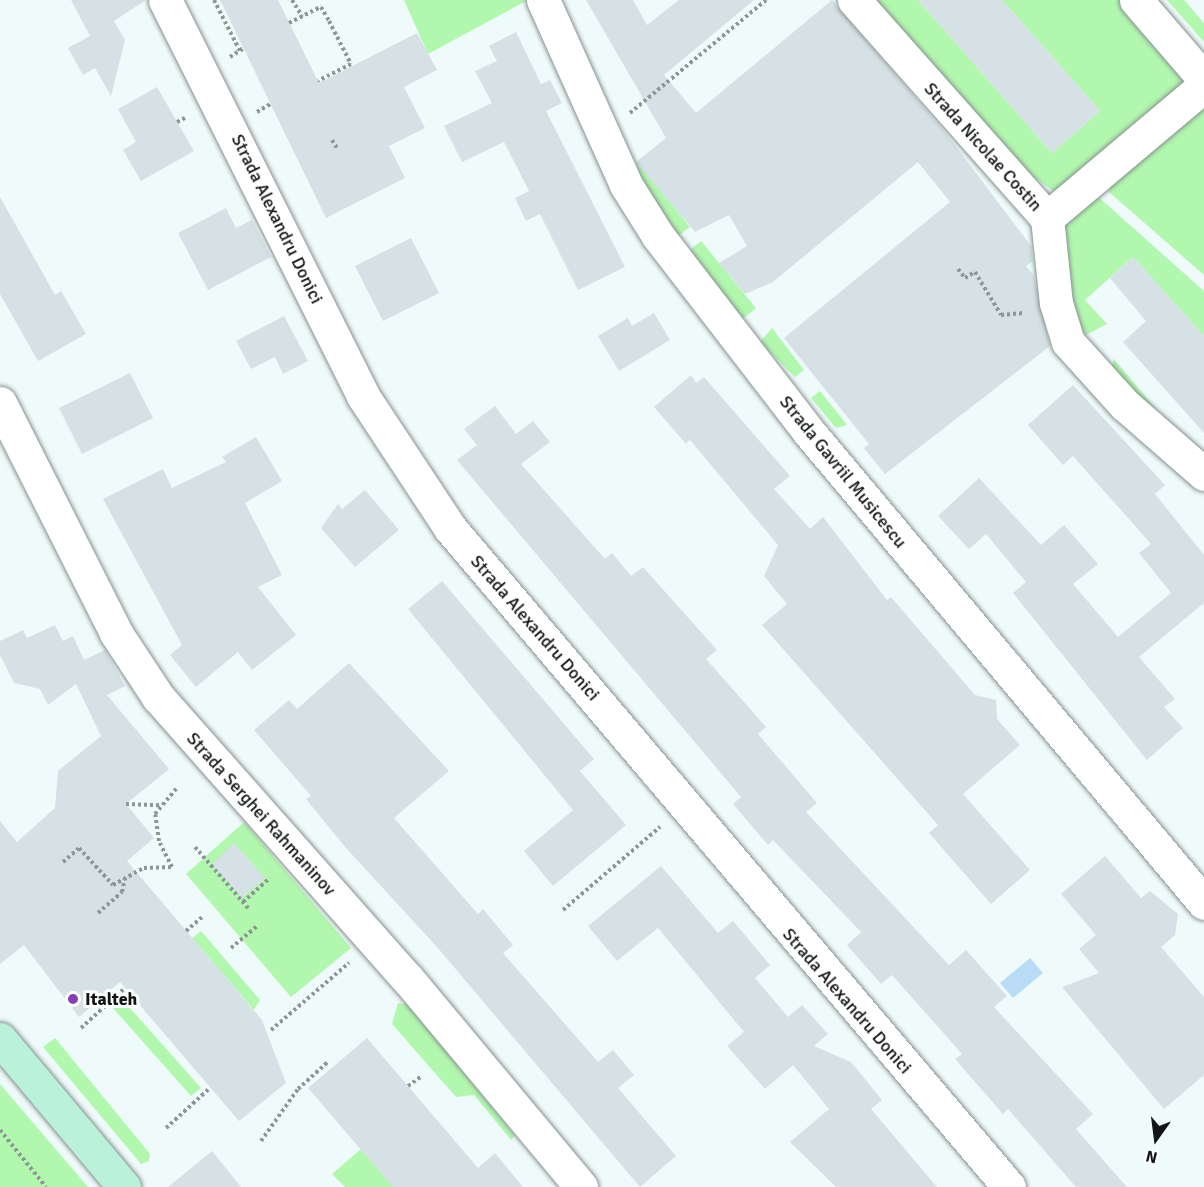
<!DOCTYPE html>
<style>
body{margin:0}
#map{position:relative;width:1204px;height:1187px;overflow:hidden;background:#effbfa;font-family:Signika,sans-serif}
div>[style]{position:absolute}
.green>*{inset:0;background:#b2f7ae}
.water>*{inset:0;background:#b8dcf5}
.building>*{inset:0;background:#d5e1e4}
.path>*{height:4px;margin-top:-2px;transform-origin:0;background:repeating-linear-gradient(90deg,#8e9696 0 3px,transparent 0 6px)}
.roads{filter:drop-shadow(0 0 2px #869190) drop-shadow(0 0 2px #869190)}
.minor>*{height:33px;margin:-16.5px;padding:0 16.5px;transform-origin:16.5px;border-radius:16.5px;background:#fff}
.major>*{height:33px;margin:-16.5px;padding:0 16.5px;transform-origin:16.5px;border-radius:16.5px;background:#b9f1db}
.dots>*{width:16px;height:16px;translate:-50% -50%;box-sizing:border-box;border:3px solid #fff;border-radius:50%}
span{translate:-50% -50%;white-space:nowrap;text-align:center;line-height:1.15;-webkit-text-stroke:6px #fff;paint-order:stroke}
.street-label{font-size:18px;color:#111515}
.poi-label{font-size:18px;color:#111515;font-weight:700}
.left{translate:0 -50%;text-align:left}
.north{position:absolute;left:1126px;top:1109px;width:60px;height:60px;-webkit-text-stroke:4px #fff;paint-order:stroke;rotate:194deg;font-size:16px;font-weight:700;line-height:24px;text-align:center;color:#111515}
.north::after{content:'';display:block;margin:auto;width:21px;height:27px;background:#111515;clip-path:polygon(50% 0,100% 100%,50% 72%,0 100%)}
</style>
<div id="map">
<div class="green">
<div style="clip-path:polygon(404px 0,526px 0,526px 1px,428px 54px)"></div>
<div style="clip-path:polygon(866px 0,918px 0,1052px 153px,1100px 111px,1002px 0,1124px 0,1189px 83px,1055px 192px,1001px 154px)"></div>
<div style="clip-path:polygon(1167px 0,1184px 0,1204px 23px,1204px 42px)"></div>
<div style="clip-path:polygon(1204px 102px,1204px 275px,1109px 192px,1108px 185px)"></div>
<div style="clip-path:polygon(636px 160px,690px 227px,675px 238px,643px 191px)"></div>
<div style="clip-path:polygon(1095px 194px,1204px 291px,1204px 336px,1133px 257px,1085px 300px,1107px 324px,1086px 335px,1065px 302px,1063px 227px)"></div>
<div style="clip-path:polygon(701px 241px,756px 308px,743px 319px,689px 251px)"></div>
<div style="clip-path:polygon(772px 328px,804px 370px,795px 377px,760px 342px)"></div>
<div style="clip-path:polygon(1114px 359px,1166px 421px,1108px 374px)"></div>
<div style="clip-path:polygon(820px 391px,847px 425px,836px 428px,811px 398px)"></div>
<div style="clip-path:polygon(244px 822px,351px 948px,291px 997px,186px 874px)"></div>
<div style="clip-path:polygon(201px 931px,260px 1000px,254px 1010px,192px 938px)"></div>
<div style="clip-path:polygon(122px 999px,201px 1088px,191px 1096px,112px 1007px)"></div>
<div style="clip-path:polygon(398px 1003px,409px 1005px,515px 1136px,511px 1140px,474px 1095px,456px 1097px,392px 1024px)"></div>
<div style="clip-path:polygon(55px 1038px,150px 1154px,149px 1161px,141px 1164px,43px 1047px)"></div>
<div style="clip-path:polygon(0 1084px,88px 1187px,0 1187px)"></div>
<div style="clip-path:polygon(361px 1149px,388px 1181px,434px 1187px,345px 1187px,332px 1174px)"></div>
</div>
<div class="water">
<div style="clip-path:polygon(1030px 958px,1043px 973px,1013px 998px,1000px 983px)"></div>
</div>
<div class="building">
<div style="clip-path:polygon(71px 0,146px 0,114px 21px,125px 40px,111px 96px,95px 68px,83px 75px,68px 48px,90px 36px)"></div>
<div style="clip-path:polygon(220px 0,278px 0,319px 83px,417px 33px,437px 70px,404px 87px,425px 128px,389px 146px,405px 178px,326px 218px)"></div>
<div style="clip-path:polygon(586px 0,633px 0,647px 25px,679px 0,754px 0,664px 75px,696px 113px,832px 0,948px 136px,1031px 246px,1033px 261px,1026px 266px,1034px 276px,1050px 346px,885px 474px,864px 448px,869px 444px,784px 338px,950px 202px,918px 162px,773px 282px,745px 294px,719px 263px,747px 246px,729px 215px,695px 232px,636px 162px,666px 138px)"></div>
<div style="clip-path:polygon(918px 0,1002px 0,1100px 111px,1052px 153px)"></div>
<div style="clip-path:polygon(516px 32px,541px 84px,550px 80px,562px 103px,546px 111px,625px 267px,578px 290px,540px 214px,526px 221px,515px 198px,529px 191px,504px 142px,462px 162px,444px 126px,492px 103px,475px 71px,497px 61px,489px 46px)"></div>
<div style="clip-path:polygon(157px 87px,194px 151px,141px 181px,123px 150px,136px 142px,118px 109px)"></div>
<div style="clip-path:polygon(0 197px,55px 295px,61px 291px,86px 334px,38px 361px,0 294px)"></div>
<div style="clip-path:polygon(226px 208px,236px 228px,252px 220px,271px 257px,208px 290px,178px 233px)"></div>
<div style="clip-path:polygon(411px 238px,439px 293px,383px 321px,355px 266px)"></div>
<div style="clip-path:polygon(1133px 257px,1204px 336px,1204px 433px,1123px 342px,1146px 321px,1110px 278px)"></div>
<div style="clip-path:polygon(654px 313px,670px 340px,619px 371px,598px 336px,628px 318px,632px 326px)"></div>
<div style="clip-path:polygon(284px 316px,308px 361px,283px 374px,275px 357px,251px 369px,236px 341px)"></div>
<div style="clip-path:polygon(130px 373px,153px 418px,82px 454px,59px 408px)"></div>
<div style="clip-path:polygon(691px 375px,696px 383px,704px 377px,790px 476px,774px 489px,810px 529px,823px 517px,887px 600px,891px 597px,975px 695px,996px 700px,997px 719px,1020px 745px,963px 794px,1030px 870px,991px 904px,929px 833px,938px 825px,762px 625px,787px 604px,764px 576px,778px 545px,690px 440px,686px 444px,654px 407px)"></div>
<div style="clip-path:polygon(1073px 385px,1165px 485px,1155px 494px,1204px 555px,1204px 603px,1139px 657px,1175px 699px,1164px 707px,1183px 728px,1147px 760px,1013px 593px,1026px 582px,986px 534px,969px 549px,938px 516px,979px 478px,1041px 545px,1064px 525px,1098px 564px,1073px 584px,1118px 637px,1171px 593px,1139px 553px,1151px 544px,1073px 456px,1063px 465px,1028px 425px)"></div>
<div style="clip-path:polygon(495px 406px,516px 434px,533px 421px,550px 442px,521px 464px,605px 559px,612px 553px,631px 576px,643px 567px,717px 650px,706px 659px,766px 727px,758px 734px,817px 803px,806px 812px,949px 965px,966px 950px,1007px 996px,994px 1007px,1093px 1114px,1076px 1129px,1127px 1187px,1076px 1187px,1008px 1109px,1003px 1114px,955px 1059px,962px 1054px,892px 975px,881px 984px,847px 945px,861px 932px,773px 840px,768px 845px,733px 804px,741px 797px,457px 460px,477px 445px,464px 429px)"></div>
<div style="clip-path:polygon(256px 437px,282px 481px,245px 503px,282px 575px,258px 587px,296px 635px,252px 670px,238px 652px,196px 687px,170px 655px,182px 645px,103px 499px,163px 469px,172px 488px,226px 462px,222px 457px)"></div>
<div style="clip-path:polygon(365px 490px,399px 530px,355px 567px,321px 528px,338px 504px,342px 509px)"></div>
<div style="clip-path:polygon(442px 581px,594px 759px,580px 771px,626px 825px,553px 886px,524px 851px,573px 810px,408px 609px)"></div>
<div style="clip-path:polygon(55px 625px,63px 641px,73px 636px,84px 660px,105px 650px,125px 686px,107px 695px,169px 769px,126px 804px,154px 838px,127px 861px,262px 1020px,286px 1083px,239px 1121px,120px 982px,79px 1017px,24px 945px,0 964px,0 821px,17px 842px,55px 808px,58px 771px,101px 736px,76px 684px,48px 705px,40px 689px,14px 683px,0 655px,0 641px,23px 630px,27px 638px)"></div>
<div style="clip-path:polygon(349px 663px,449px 771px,394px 818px,478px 914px,483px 909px,513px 945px,503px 953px,598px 1062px,613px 1050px,634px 1075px,618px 1088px,676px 1156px,640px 1187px,437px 947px,346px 848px,306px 799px,311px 796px,254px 730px,289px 700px,297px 709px)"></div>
<div style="clip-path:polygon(234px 843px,265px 878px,242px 898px,212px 864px)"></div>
<div style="clip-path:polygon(1105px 856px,1141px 898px,1150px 891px,1178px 914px,1175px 935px,1161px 947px,1204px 997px,1204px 1075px,1164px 1109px,1062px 987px,1099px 973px,1079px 949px,1096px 935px,1061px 894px)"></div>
<div style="clip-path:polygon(661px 866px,718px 933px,733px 921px,770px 965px,755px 978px,788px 1017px,802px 1005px,828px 1034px,814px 1046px,851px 1062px,882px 1100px,871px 1109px,937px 1187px,836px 1187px,790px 1142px,829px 1109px,793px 1065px,765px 1089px,727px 1046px,744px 1032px,658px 928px,617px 961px,588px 926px)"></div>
<div style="clip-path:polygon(367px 1038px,478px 1168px,495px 1153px,523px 1187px,393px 1187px,308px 1088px)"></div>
<div style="clip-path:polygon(212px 1151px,241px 1187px,168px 1187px)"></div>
</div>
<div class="path">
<div style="left:214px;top:0;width:57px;rotate:63deg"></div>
<div style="left:292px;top:0;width:19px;rotate:58deg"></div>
<div style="left:289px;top:23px;width:36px;rotate:-27deg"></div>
<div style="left:321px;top:7px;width:16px;rotate:60deg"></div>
<div style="left:329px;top:21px;width:48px;rotate:62.9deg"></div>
<div style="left:351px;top:64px;width:37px;rotate:153deg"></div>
<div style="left:230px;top:57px;width:17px;rotate:-33deg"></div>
<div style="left:257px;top:112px;width:17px;rotate:-31deg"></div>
<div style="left:630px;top:113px;width:177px;rotate:-39.7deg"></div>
<div style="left:177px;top:122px;width:11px;rotate:-27deg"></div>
<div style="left:332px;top:140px;width:9px;rotate:58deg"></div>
<div style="left:958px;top:269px;width:11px;rotate:52deg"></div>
<div style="left:965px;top:278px;width:12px;rotate:-31deg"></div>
<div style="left:975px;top:272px;width:50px;rotate:58.8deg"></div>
<div style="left:1001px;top:315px;width:23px;rotate:-5deg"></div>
<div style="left:126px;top:804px;width:33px;rotate:2deg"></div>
<div style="left:195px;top:847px;width:81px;rotate:49deg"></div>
<div style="left:63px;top:862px;width:21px;rotate:-41deg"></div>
<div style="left:79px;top:848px;width:50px;rotate:47.4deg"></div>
<div style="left:113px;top:885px;width:35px;rotate:-29deg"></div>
<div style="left:144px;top:868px;width:28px;rotate:-2deg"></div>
<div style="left:172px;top:867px;width:29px;rotate:-117deg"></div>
<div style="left:159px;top:841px;width:27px;rotate:-98deg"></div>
<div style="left:155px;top:814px;width:33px;rotate:-50deg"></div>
<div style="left:243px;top:902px;width:36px;rotate:-42deg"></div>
<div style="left:563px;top:910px;width:128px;rotate:-40.6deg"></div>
<div style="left:98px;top:913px;width:32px;rotate:-41deg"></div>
<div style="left:122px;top:892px;width:14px;rotate:-78deg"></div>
<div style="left:186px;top:931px;width:23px;rotate:-41deg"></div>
<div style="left:231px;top:948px;width:34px;rotate:-40deg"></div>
<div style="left:81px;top:1028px;width:59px;rotate:-42.3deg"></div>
<div style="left:271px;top:1030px;width:103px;rotate:-40.7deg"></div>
<div style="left:408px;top:1086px;width:17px;rotate:-36deg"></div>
<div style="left:166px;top:1128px;width:59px;rotate:-42.3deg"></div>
<div style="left:0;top:1130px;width:73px;rotate:51.1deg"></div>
<div style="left:261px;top:1141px;width:64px;rotate:-54.6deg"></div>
<div style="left:298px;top:1089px;width:42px;rotate:-42.1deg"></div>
</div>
<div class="roads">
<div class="minor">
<div style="left:165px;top:0;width:443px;rotate:63.4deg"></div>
<div style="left:363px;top:396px;width:158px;rotate:56.6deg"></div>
<div style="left:450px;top:528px;width:864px;rotate:49.69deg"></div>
<div style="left:543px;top:0;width:203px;rotate:65.8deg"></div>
<div style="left:626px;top:185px;width:60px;rotate:57.9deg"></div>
<div style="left:658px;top:236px;width:246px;rotate:52.4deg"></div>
<div style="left:808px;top:431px;width:616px;rotate:50deg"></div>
<div style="left:854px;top:0;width:291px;rotate:48.5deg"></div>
<div style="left:1047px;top:218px;width:85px;rotate:84deg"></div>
<div style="left:1056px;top:303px;width:41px;rotate:72.9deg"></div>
<div style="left:1068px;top:342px;width:85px;rotate:47.9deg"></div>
<div style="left:1125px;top:405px;width:105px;rotate:41.1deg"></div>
<div style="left:1136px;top:0;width:104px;rotate:49.3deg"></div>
<div style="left:1047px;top:218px;width:205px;rotate:-40.1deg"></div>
<div style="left:0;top:403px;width:258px;rotate:63.2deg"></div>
<div style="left:116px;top:633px;width:77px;rotate:56.7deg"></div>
<div style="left:158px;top:697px;width:375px;rotate:48.5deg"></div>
<div style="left:407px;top:978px;width:272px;rotate:50.2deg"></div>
</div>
<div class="major">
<div style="left:0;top:1039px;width:193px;rotate:50deg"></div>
</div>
</div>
<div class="dots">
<div style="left:73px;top:999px;background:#863fb2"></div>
</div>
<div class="street-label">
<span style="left:983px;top:147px;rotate:48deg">Strada Nicolae Costin</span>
<span style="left:277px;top:219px;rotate:64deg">Strada Alexandru Donici</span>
<span style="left:843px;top:472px;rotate:51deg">Strada Gavriil Musicescu</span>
<span style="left:535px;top:628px;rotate:49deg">Strada Alexandru Donici</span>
<span style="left:261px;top:814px;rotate:48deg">Strada Serghei Rahmaninov</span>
<span style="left:847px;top:1001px;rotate:49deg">Strada Alexandru Donici</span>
</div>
<div class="poi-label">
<span class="left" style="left:85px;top:999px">Italteh</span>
</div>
<div class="north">N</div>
</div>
